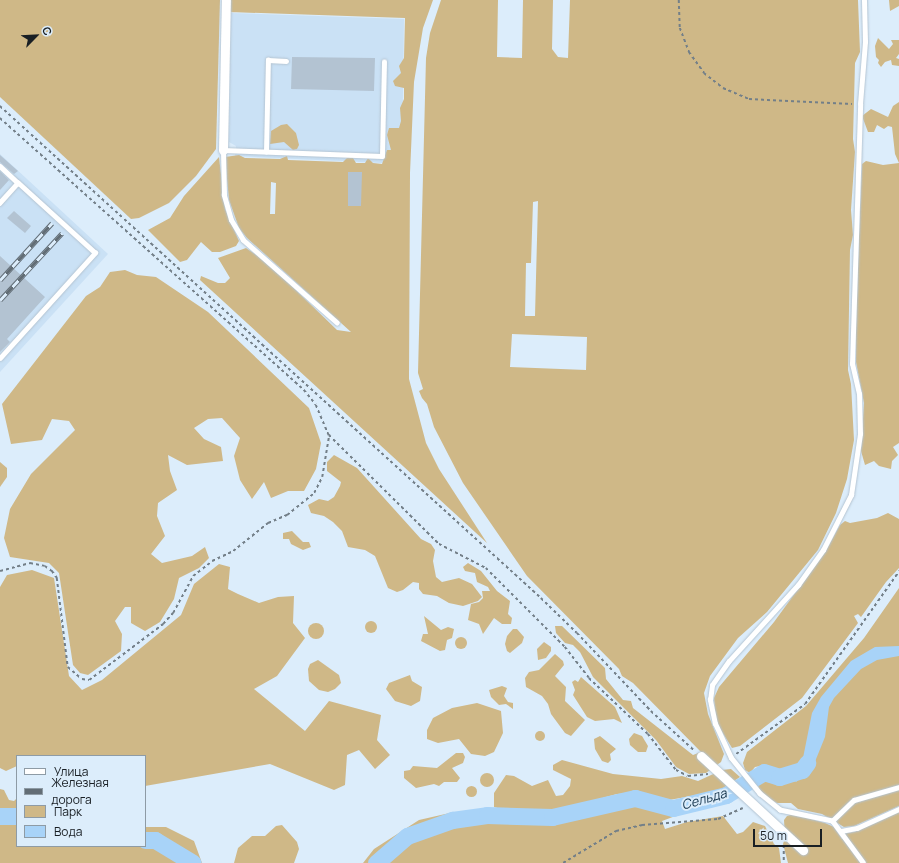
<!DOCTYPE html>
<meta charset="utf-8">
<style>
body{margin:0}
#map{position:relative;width:899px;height:863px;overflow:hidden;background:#dcedfb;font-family:Manrope,sans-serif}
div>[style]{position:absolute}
.built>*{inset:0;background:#cae1f5}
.green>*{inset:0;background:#cfb887}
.round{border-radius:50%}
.water>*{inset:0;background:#a8d3f8}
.river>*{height:17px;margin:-8.5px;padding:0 8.5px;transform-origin:8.5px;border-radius:8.5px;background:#a8d3f8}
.building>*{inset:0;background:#b3c3d2}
.path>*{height:1.5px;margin-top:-0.75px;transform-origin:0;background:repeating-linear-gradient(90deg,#737f88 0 3px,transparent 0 6px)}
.roads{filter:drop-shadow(0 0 1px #b4c4d2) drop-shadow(0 0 1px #b4c4d2)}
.service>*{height:4.5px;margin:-2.25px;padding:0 2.25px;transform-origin:2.25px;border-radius:2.25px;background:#fff}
.minor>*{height:9px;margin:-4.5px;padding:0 4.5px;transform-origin:4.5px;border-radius:4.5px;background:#fff}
.rail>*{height:4.5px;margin-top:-2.25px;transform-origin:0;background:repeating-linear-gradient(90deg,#dcedfb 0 9px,#626d75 0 18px);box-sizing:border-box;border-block:1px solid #626d75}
.bridges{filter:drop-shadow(0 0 1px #b4c4d2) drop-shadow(0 0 1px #b4c4d2)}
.minor-bridge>*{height:9px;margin:-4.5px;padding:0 4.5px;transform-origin:4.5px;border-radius:4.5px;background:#fff}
span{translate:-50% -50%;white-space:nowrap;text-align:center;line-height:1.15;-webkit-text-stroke:4px #dcedfb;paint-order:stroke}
.water-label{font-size:13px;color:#0f2f47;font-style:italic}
.legend{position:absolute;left:16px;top:755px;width:130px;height:92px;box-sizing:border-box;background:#dcedfb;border:1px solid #8e9ba5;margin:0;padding:5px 7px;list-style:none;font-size:12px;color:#191f24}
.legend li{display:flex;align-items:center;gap:8px;height:20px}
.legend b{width:20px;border:1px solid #8e9ba5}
.north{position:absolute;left:16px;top:16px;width:40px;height:40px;-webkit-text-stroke:3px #dcedfb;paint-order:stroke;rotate:66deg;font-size:11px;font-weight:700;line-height:16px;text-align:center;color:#191f24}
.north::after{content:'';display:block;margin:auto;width:14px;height:18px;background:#191f24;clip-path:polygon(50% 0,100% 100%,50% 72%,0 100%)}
.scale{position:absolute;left:753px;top:829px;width:69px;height:18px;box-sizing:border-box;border:2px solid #191f24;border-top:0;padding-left:5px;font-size:12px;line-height:14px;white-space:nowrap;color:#191f24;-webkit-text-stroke:3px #dcedfb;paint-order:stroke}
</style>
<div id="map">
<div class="built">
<div style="clip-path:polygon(231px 13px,404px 19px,402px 164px,235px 156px,236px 146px,229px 142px)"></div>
<div style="clip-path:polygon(0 154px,108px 254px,0 372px)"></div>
</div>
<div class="green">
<div style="clip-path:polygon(0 0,220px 0,216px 149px,196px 176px,169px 203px,139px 218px,131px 219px,0 97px)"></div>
<div style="clip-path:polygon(evenodd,231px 0,433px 0,423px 28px,414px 82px,410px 173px,409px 379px,426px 443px,439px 469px,487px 543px,200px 280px,201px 276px,218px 283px,225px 283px,230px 278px,218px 258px,246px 248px,268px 263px,337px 330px,351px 332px,247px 238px,239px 228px,229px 200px,225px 157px,239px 155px,245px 158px,280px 159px,287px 156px,288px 160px,343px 162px,347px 158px,353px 158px,356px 163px,365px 163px,368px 158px,373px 163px,382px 164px,387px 150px,391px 150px,387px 135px,389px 128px,399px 128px,401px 121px,400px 108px,404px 99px,404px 88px,395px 86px,393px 81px,401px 73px,399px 66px,404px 58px,405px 18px,230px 12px,231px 0,271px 182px,276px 183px,275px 214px,270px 214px,271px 182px)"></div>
<div style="clip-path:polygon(evenodd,441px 0,498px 0,497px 57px,522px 58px,523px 0,553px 0,552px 49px,558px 57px,568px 58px,570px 0,858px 0,860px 52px,855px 63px,853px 139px,855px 152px,851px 210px,853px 235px,850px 250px,848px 370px,851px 384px,854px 440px,847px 479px,836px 513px,818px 550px,767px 612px,738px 638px,710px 676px,704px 693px,708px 714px,724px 754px,721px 762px,706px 773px,689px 774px,676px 767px,656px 740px,593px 677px,580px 652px,573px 645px,565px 643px,556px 633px,555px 626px,562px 626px,605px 668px,606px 679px,623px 700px,631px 701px,633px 708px,693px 755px,701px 752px,633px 683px,622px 676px,619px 669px,527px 576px,463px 483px,434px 427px,427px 404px,422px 398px,419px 391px,423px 389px,418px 373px,426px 58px,430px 33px,441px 0,538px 201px,535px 316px,525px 316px,526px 263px,531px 263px,533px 202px,538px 201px,441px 0,512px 334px,587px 337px,586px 370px,510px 367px,512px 334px)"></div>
<div style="clip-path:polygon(889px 0,899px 0,899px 6px,890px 11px)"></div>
<div style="clip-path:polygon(878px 38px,889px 49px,893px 44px,891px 40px,899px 40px,899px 54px,896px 58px,899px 59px,899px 66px,892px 65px,891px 60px,885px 62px,881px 67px,878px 63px,879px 60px,876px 57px,875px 46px)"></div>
<div style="clip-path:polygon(899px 102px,899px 443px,893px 447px,898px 455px,892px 461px,891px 469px,879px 466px,874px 461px,865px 465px,861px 451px,864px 403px,856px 362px,856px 308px,862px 164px,866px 161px,883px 165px,899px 163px,895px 154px,892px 127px,888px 126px,884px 129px,877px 125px,874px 132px,868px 132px,862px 116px,871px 109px,888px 117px,893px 106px)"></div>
<div style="clip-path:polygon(287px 124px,296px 133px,299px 145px,297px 149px,293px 150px,284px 142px,270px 144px,271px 131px,281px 125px)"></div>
<div style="clip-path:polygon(219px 157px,225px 209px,239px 241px,236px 246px,220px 252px,212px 252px,201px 242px,187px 260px,180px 262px,148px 230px,170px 218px,184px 196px)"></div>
<div style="clip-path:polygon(125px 270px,137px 275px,156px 277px,208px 312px,309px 408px,321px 443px,316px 469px,304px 491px,288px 491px,271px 498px,264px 482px,252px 499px,240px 480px,234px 456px,240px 438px,222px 418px,208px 419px,194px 428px,204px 439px,221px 447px,223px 461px,187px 465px,168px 455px,170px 471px,177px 490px,158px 503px,157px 516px,165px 536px,151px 554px,162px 563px,192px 556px,205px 547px,209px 558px,199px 568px,179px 578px,174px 599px,160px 622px,145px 631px,131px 623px,131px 607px,125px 607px,115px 621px,122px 634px,121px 651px,88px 675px,80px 673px,73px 665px,59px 573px,49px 563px,10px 557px,4px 538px,10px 509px,31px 474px,75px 430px,69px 421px,52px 419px,42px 440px,11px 444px,2px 404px,86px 296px,100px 287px,110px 272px)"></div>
<div style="clip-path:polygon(334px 455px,357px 468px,421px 539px,431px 544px,435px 550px,433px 561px,436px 577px,442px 582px,459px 578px,472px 584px,482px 597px,478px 601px,463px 606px,449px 603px,437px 596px,423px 594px,419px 589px,419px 583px,413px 582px,403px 590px,397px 592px,388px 588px,375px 556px,365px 550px,348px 547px,342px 531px,333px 522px,324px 516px,311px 513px,308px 505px,319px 499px,328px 501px,334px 497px,340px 486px,341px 482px,327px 471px,327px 462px)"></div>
<div style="clip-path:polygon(0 462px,7px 468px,7px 477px,0 487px)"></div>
<div style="clip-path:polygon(888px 513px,899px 519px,899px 568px,886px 582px,861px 617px,858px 614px,854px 616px,858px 623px,802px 698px,740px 746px,732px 748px,716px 722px,714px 698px,719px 687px,774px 622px,825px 552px,840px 525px,845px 521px,850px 523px,877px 518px)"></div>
<div style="clip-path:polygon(292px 531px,303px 542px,309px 542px,311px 547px,303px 550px,291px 544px,289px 539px,283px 539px,283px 533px)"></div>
<div style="clip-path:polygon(468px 563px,481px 571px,497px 591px,510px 601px,508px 614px,512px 618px,511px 624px,502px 624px,494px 618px,483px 634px,479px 624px,468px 620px,471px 604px,479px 602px,483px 598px,482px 591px,490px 591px,488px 587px,477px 582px,475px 573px,465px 571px,463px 567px)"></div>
<div style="clip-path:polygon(219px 564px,230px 567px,228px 589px,238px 594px,259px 603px,278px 597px,294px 596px,293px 623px,305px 638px,277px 676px,254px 689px,305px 731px,329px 701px,381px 715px,377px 740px,390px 755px,375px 769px,359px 750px,347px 755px,345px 785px,334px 790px,270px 764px,145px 786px,145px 756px,17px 756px,17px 766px,6px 771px,0 768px,0 587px,7px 575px,32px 570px,54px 578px,69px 676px,82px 690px,102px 680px,181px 615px,194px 584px)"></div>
<div style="clip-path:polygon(899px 588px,899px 806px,854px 826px,844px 827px,822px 814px,798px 809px,791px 803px,777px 803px,765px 797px,759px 789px,757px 782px,760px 780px,776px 784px,796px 781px,786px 770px,775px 772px,766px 765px,755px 767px,750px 773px,745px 770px,743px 763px,747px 752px,806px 706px,864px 638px)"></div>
<div style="clip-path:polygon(424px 616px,441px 630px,448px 627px,454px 629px,452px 638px,447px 640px,445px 650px,440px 651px,421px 641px,423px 634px,428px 634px)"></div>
<div class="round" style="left:365px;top:621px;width:12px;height:12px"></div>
<div class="round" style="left:308px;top:623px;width:16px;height:16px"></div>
<div style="clip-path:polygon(513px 629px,517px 629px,524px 637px,522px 643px,510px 653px,507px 651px,505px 644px,507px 636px)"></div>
<div class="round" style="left:455px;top:637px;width:12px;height:12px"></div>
<div style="clip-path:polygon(544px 642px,551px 647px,551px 651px,546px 658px,538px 660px,537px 649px)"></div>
<div style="clip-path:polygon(555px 654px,563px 661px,564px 665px,555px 676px,566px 687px,565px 701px,585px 720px,571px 736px,565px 733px,551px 714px,548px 704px,542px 696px,526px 687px,525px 678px,529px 672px,539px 670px)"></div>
<div style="clip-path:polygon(318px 660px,339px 675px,341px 683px,335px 689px,328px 692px,319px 690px,309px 681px,308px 669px,310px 664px)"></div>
<div style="clip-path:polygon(410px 675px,412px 681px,422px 687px,420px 701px,411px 706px,395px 701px,386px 689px,389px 683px)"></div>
<div style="clip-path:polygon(581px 677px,615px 707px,622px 723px,614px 719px,595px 721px,587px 717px,573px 695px,575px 690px,572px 682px,575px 680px,578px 682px)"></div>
<div style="clip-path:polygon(502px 686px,507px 688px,504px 696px,508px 702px,513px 703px,513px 709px,506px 704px,499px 705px,491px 697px,489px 690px)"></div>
<div style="clip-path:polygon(477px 703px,501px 711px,503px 733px,494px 752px,485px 756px,471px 754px,459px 739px,438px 743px,427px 739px,427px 730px,433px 718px,452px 708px)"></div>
<div class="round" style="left:535px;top:731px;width:10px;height:10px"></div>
<div style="clip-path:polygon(634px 733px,642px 736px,648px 746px,646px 752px,638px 752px,630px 745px,629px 739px)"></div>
<div style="clip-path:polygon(600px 736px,616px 749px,610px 754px,611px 760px,608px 763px,602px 761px,595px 749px,594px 739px)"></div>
<div style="clip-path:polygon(456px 753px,463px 753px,465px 757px,463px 763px,452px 768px,460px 778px,457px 782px,444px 782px,439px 786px,434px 784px,416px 788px,404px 778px,404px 771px,410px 770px,413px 766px,437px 768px)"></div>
<div style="clip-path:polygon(562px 760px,613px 774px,661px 779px,682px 776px,698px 781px,722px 770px,731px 769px,740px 777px,719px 791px,658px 802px,633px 793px,617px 794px,563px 809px,529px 813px,514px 813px,494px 807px,494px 793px,506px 775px,514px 776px,532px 786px,548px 780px,556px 796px,563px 795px,570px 786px,571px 779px,553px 770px,553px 765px)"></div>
<div class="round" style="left:480px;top:773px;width:14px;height:14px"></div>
<div class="round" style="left:465.5px;top:785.5px;width:11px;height:11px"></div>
<div style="clip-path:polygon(0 789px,4px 790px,9px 800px,14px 801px,17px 798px,17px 846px,145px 846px,145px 827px,166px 827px,194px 841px,202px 863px,0 863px)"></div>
<div style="clip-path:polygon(616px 805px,666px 807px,678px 815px,662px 821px,665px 829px,687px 822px,723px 816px,737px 834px,743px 832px,753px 822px,765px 826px,774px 844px,779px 848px,781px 863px,363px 863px,374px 849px,419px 820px,454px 812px,485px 818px,585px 812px)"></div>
<div style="clip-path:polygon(899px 812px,899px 863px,788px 863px,783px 844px,785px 838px,784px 820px,787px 816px,793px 814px,825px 823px,834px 827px,842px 839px,845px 837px,844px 833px,854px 832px)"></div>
<div style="clip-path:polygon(282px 825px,297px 842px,299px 849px,294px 863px,234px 863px,238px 848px,252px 836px,265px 836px,276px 826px)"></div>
</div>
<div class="water">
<div style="clip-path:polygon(899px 646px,899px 656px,877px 660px,861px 669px,834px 698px,829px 707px,825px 737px,812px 769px,796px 782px,786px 770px,802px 763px,812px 713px,821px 697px,851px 661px,875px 647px)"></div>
</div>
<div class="river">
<div style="left:0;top:816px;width:17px"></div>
<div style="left:145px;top:840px;width:10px"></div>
<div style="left:155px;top:840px;width:44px;rotate:31.2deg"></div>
<div style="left:376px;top:863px;width:41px;rotate:-41.1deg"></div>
<div style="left:407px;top:836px;width:48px;rotate:-19.6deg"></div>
<div style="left:452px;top:820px;width:35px;rotate:-8deg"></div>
<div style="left:487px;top:815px;width:65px;rotate:1.8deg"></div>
<div style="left:552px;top:817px;width:85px;rotate:-12.9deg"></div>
<div style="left:635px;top:798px;width:39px;rotate:15deg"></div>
<div style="left:673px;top:808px;width:55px;rotate:-13.8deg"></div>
<div style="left:726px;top:795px;width:44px;rotate:-31.2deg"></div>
<div style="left:764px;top:772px;width:16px;rotate:18deg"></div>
<div style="left:779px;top:777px;width:24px;rotate:-17deg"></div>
<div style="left:802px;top:770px;width:9px;rotate:-54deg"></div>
</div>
<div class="building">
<div style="clip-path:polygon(292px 57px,375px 58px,374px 91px,291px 89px)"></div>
<div style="clip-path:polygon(0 155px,18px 171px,14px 174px,0 162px)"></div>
<div style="clip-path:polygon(0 171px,9px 180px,0 190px)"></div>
<div style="clip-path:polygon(348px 172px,362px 172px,361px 206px,348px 206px)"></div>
<div style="clip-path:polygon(14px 211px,31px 226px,25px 233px,7px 218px)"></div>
<div style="clip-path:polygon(0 256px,45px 297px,7px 339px,10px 342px,0 352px)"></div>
</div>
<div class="path">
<div style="left:679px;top:0;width:28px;rotate:88deg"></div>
<div style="left:680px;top:28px;width:26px;rotate:69deg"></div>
<div style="left:689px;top:52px;width:26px;rotate:54deg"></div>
<div style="left:704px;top:73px;width:24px;rotate:38deg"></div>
<div style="left:723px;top:88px;width:28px;rotate:23deg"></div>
<div style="left:749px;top:99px;width:103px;rotate:2.8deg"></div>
<div style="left:0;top:106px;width:731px;rotate:42.28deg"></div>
<div style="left:541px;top:598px;width:50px;rotate:44.2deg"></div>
<div style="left:577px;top:633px;width:108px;rotate:46.5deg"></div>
<div style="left:651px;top:711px;width:59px;rotate:42.3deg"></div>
<div style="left:0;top:118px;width:408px;rotate:41.8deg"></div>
<div style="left:304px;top:390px;width:19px;rotate:51deg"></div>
<div style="left:316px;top:405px;width:33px;rotate:67deg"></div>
<div style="left:329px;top:435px;width:155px;rotate:44.7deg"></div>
<div style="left:439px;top:544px;width:53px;rotate:27.1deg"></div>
<div style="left:486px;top:568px;width:112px;rotate:45deg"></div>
<div style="left:565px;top:647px;width:39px;rotate:52deg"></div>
<div style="left:589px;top:678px;width:81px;rotate:43.5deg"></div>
<div style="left:648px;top:734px;width:46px;rotate:52.1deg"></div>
<div style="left:676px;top:770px;width:13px;rotate:27deg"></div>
<div style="left:688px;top:776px;width:20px;rotate:-6deg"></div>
<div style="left:0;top:571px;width:31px;rotate:-15deg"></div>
<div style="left:30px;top:563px;width:15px;rotate:11deg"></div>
<div style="left:45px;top:566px;width:9px;rotate:36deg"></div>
<div style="left:52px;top:571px;width:9px;rotate:54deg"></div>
<div style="left:57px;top:578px;width:90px;rotate:83deg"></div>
<div style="left:68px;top:667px;width:18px;rotate:41deg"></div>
<div style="left:82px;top:679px;width:7px;rotate:8deg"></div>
<div style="left:89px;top:680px;width:93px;rotate:-37.1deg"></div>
<div style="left:163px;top:624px;width:15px;rotate:-48deg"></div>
<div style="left:173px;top:613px;width:42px;rotate:-61.6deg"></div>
<div style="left:193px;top:576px;width:24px;rotate:-38deg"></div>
<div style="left:212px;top:561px;width:23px;rotate:-25deg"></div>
<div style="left:233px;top:551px;width:45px;rotate:-38.7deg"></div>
<div style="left:268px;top:523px;width:21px;rotate:-23deg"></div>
<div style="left:287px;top:515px;width:35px;rotate:-39deg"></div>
<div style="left:314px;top:493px;width:18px;rotate:-63deg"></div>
<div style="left:322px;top:477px;width:43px;rotate:-80.5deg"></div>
<div style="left:736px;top:754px;width:85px;rotate:-35.9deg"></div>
<div style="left:805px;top:704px;width:163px;rotate:-54.7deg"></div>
<div style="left:784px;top:845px;width:18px;rotate:90deg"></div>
<div style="left:563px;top:863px;width:62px;rotate:-31.1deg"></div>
<div style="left:616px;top:831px;width:27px;rotate:-13deg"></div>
<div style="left:642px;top:825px;width:76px;rotate:-4.5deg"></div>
<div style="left:718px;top:819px;width:27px;rotate:-24deg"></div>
</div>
<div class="roads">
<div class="service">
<div style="left:266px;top:152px;width:92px;rotate:-88.8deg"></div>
<div style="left:268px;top:60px;width:18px;rotate:3deg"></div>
<div style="left:0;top:166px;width:25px;rotate:43deg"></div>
<div style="left:18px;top:183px;width:27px;rotate:132deg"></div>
<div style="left:337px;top:323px;width:125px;rotate:-138.6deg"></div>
<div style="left:243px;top:240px;width:23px;rotate:-121deg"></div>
<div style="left:231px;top:220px;width:26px;rotate:-106deg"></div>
<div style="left:224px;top:195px;width:45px;rotate:-91.3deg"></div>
<div style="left:223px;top:150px;width:159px;rotate:2.2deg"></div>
<div style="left:382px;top:156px;width:94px;rotate:-88.8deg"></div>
<div style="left:0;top:358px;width:142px;rotate:-47.9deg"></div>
<div style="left:95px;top:253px;width:104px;rotate:-137.7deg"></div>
<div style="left:832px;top:821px;width:30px;rotate:-44deg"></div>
<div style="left:854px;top:800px;width:47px;rotate:-16.1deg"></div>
<div style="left:841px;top:831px;width:16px;rotate:-11deg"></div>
<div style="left:857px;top:828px;width:46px;rotate:-24.3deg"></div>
<div style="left:863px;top:863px;width:52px;rotate:-126.4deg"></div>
<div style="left:832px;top:821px;width:53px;rotate:-168.1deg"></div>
<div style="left:780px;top:810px;width:26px;rotate:-141deg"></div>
<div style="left:760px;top:794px;width:46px;rotate:-128.9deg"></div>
<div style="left:731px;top:758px;width:38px;rotate:-115deg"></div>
<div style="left:715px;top:724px;width:25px;rotate:-102deg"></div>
<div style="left:710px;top:700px;width:15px;rotate:-82deg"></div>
<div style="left:712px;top:685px;width:29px;rotate:-55deg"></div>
<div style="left:729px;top:661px;width:103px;rotate:-47.8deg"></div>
<div style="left:798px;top:585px;width:43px;rotate:-54.5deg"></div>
<div style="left:823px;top:550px;width:62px;rotate:-63deg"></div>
<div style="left:851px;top:495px;width:62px;rotate:-81.6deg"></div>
<div style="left:860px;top:434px;width:40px;rotate:-91.4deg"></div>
<div style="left:859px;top:394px;width:31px;rotate:-103deg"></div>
<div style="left:852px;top:364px;width:260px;rotate:-88.2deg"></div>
<div style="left:860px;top:104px;width:62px;rotate:-85.4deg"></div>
<div style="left:865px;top:42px;width:42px;rotate:-91.4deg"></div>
</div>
<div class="minor">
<div style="left:223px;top:150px;width:150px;rotate:-88.9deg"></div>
</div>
</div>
<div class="rail">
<div style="left:0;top:280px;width:77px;rotate:-47.6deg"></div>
<div style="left:0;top:300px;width:91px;rotate:-47.2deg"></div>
</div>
<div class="bridges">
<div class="minor-bridge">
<div style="left:701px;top:756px;width:139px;rotate:42.7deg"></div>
</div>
</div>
<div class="water-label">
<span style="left:704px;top:799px;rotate:-16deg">Сельда</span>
</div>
<ul class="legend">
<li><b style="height:5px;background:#fff"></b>Улица</li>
<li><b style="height:5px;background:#626d75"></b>Железная дорога</li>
<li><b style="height:11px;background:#cfb887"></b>Парк</li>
<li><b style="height:11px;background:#a8d3f8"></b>Вода</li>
</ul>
<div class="north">С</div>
<div class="scale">50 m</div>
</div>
